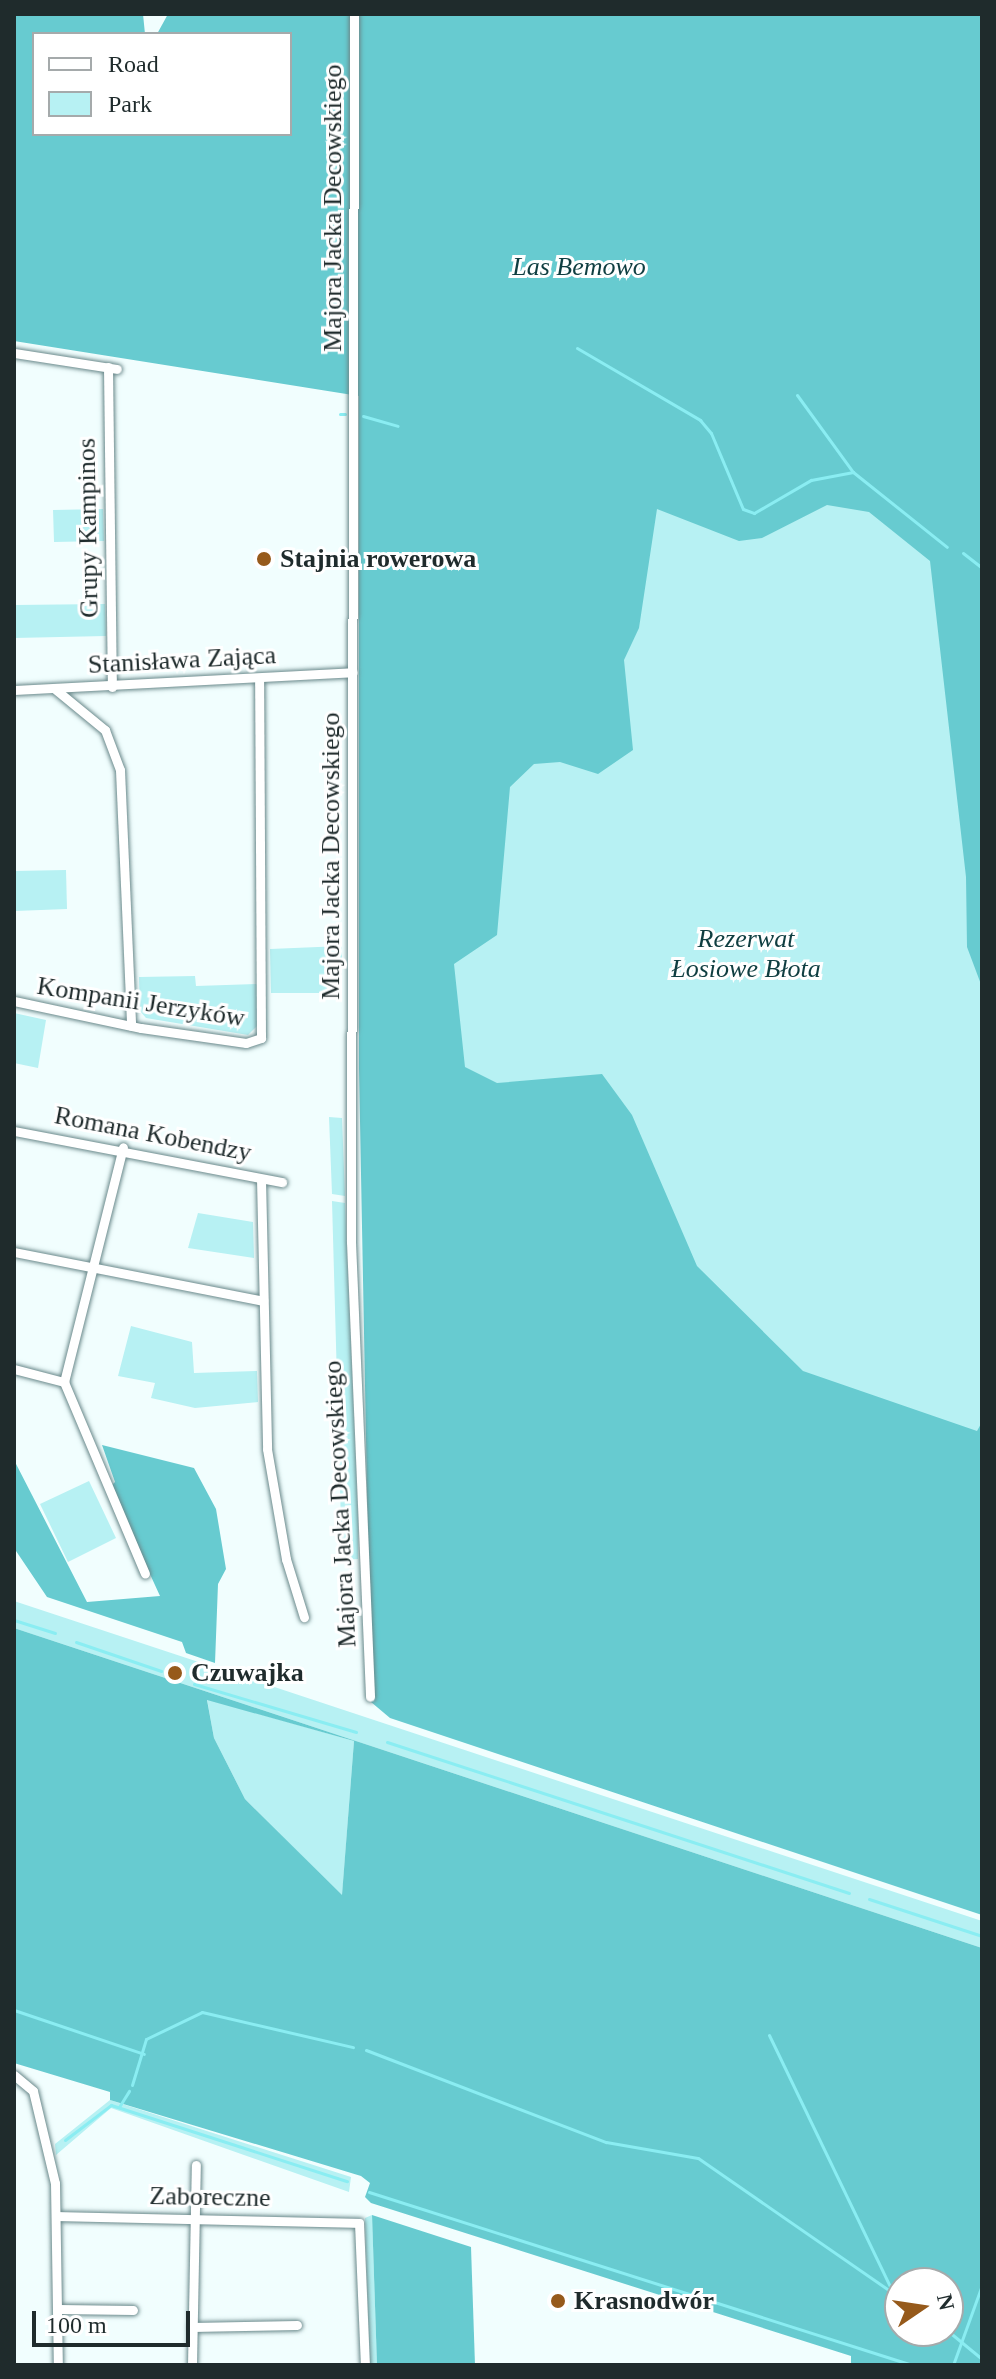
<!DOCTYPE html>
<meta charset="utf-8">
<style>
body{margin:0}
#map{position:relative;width:996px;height:2379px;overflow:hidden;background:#f1fefe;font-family:"Times New Roman",serif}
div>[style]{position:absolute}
.green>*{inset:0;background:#b7f1f3}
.forest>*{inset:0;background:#67cbd0}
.stream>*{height:3px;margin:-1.5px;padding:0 1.5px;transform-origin:1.5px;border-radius:1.5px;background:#8aedf2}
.roads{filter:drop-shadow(0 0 2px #6a898b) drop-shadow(0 0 2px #6a898b)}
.street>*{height:9px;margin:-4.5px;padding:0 4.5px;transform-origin:4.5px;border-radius:4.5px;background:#fff}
.dots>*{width:22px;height:22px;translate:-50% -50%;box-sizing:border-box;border:4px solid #fff;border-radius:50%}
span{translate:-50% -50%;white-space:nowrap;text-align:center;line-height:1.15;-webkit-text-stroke:6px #fff;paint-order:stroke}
.street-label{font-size:26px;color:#1f2b2c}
.park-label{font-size:26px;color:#0f3e41;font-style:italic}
.poi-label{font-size:26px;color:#1f2b2c;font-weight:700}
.left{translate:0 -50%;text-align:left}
.frame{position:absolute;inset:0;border:16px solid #1f2b2c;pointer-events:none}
.legend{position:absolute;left:32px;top:32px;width:260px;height:104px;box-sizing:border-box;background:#fff;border:2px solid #a5aaab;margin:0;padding:10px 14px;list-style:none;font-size:24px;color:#1f2b2c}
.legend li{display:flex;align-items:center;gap:16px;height:40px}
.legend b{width:40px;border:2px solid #a5aaab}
.north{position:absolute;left:884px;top:2267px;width:80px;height:80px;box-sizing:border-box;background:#fff;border:2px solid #a5aaab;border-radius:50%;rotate:77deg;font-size:22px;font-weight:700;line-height:32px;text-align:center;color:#1f2b2c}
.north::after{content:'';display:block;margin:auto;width:28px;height:36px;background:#965a1b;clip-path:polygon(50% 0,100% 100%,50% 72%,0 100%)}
.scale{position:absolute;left:32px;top:2311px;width:158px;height:36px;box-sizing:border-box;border:4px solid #1f2b2c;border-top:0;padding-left:10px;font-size:24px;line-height:28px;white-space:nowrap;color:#1f2b2c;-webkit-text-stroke:6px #fff;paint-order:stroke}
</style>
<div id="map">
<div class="green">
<div style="clip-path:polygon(841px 488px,982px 582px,982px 1437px,796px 1380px,448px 1113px,449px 959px,508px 755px,614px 656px,650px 498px)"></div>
<div style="clip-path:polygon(103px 509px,104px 541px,54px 542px,53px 510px)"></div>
<div style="clip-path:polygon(105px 604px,106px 636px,14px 638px,14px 605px)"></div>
<div style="clip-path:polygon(66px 870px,67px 909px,15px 911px,14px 871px)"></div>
<div style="clip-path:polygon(342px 946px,342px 993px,271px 993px,270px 949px)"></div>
<div style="clip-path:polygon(195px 976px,196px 986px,257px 984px,258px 1025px,248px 1035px,146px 1018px,140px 1011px,139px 977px)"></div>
<div style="clip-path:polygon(14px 1013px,46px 1020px,38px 1068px,14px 1063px)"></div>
<div style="clip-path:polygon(329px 1117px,342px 1118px,345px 1196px,332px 1194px)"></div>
<div style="clip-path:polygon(332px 1201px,345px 1203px,358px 1519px,358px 1559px,342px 1560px)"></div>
<div style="clip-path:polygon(198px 1213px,253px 1222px,254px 1258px,188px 1248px)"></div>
<div style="clip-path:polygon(131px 1326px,192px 1342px,194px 1373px,257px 1371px,258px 1402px,195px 1408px,151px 1398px,155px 1383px,118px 1376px)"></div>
<div style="clip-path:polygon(89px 1481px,116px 1538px,68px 1562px,40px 1504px)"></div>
<div style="clip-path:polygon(14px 1601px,982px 1921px,982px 1948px,14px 1628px)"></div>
<div style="clip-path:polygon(207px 1699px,354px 1741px,342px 1896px,245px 1799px,214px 1738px)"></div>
<div style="clip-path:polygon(110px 2100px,351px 2177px,349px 2192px,111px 2108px,56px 2155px,55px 2144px)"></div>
<div style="clip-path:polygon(372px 2215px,377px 2365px,370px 2365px,365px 2218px)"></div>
</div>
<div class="forest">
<div style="clip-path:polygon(14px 14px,143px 14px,145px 34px,34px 34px,34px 134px,290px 134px,290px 34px,157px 34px,168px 14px,982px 14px,982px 987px,967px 947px,966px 877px,930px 561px,869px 512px,827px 505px,762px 538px,739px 541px,657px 509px,639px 628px,624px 660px,633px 750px,598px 774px,560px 762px,534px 764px,510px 787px,497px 935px,454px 964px,465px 1067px,497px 1083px,602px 1074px,632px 1115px,697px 1266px,803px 1371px,977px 1431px,982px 1422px,982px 1915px,390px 1718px,371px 1702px,359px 1068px,359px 396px,14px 341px)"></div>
<div style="clip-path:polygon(102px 1445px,194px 1468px,216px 1509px,226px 1569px,218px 1584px,215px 1663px,186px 1653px,182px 1642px,47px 1597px,14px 1548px,14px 1460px,87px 1602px,160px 1596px,110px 1487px,115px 1482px)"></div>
<div style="clip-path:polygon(evenodd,14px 1628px,982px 1948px,982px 2365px,851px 2365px,851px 2356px,371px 2203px,365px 2197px,370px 2183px,361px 2176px,110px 2100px,110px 2092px,14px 2063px,14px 1628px,207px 1700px,354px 1741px,342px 1895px,245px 1799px,214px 1738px,207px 1700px,14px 1628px,900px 2283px,948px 2283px,948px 2331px,900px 2331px,900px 2283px)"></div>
<div style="clip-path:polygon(372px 2215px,471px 2247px,475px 2365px,377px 2365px)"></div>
</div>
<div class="stream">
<div style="left:577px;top:348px;width:143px;rotate:30.3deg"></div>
<div style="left:700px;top:420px;width:17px;rotate:50deg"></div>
<div style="left:711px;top:433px;width:82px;rotate:67.2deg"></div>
<div style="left:743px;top:509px;width:12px;rotate:20deg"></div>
<div style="left:754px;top:513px;width:66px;rotate:-30.1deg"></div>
<div style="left:811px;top:480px;width:43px;rotate:-10.8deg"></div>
<div style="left:853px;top:472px;width:120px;rotate:38.6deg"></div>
<div style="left:797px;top:395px;width:95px;rotate:54deg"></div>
<div style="left:340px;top:414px;width:5px"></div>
<div style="left:363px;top:416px;width:36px;rotate:16deg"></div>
<div style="left:963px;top:553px;width:24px;rotate:38deg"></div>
<div style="left:14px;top:1620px;width:43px;rotate:17.6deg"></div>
<div style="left:76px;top:1642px;width:90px;rotate:18.8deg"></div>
<div style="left:194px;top:1684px;width:169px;rotate:16.5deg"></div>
<div style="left:387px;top:1742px;width:486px;rotate:18.1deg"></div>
<div style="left:869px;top:1899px;width:119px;rotate:18.1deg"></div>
<div style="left:14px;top:2010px;width:137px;rotate:18.7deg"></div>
<div style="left:769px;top:2035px;width:284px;rotate:64.3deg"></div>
<div style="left:366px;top:2050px;width:257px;rotate:21deg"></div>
<div style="left:606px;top:2142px;width:93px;rotate:9.9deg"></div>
<div style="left:698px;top:2158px;width:246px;rotate:34.7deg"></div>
<div style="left:132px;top:2085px;width:48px;rotate:-73.1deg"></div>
<div style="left:146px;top:2039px;width:62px;rotate:-25.7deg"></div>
<div style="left:202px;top:2012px;width:155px;rotate:13.1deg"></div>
<div style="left:119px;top:2107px;width:19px;rotate:-58deg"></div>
<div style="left:65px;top:2140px;width:58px;rotate:-37.3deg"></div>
<div style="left:111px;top:2105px;width:248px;rotate:17.9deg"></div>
<div style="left:369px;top:2192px;width:570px;rotate:17.67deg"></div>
<div style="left:948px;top:2331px;width:44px;rotate:39.5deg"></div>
<div style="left:953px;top:2365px;width:85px;rotate:-70.1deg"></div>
</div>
<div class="roads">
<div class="street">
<div style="left:354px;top:14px;width:1228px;rotate:90.14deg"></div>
<div style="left:351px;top:1242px;width:455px;rotate:87.6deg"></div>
<div style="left:14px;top:353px;width:104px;rotate:8.8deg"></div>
<div style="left:108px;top:367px;width:320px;rotate:89.3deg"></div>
<div style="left:55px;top:689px;width:65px;rotate:39.4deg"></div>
<div style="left:105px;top:730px;width:43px;rotate:69.4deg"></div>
<div style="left:120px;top:770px;width:256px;rotate:87.5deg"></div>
<div style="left:14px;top:690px;width:339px;rotate:-3deg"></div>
<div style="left:14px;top:1001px;width:130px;rotate:12deg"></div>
<div style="left:141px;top:1028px;width:106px;rotate:8.1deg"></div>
<div style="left:246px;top:1043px;width:16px;rotate:-18deg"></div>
<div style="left:261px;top:1038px;width:358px;rotate:-90.3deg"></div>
<div style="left:14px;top:1131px;width:273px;rotate:10.8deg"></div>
<div style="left:261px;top:1179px;width:270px;rotate:88.7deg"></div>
<div style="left:267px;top:1449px;width:112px;rotate:80.2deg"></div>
<div style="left:286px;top:1559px;width:61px;rotate:72.8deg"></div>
<div style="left:14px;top:1252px;width:254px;rotate:11.1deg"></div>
<div style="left:14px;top:1369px;width:52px;rotate:14.6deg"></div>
<div style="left:64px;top:1382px;width:242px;rotate:-75.9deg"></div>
<div style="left:64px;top:1382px;width:208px;rotate:67.1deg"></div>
<div style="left:14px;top:2075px;width:25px;rotate:40deg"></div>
<div style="left:33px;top:2091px;width:95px;rotate:76.6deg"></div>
<div style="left:55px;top:2183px;width:182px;rotate:89.1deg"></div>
<div style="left:59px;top:2216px;width:300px;rotate:1.3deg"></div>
<div style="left:359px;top:2223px;width:142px;rotate:87.6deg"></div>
<div style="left:59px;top:2309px;width:74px;rotate:0.8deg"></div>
<div style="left:192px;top:2327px;width:105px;rotate:-1.1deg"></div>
<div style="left:192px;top:2365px;width:200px;rotate:-88.9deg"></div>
</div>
</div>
<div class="dots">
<div style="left:264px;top:559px;background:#965a1b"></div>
<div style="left:175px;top:1673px;background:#965a1b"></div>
<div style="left:558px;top:2301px;background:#965a1b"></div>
</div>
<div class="street-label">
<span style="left:333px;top:208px;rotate:-90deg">Majora Jacka Decowskiego</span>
<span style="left:88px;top:528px;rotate:-91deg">Grupy Kampinos</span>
<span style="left:182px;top:660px;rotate:-3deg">Stanisława Zająca</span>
<span style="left:331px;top:856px;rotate:-90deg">Majora Jacka Decowskiego</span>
<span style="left:141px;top:1002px;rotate:9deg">Kompanii Jerzyków</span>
<span style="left:153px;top:1134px;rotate:11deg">Romana Kobendzy</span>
<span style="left:340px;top:1504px;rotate:-93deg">Majora Jacka Decowskiego</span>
<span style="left:210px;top:2197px;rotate:1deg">Zaboreczne</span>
</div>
<div class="park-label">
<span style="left:579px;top:267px">Las Bemowo</span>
<span style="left:746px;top:954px">Rezerwat<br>Łosiowe Błota</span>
</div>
<div class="poi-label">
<span class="left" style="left:280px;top:559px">Stajnia rowerowa</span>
<span class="left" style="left:191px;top:1673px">Czuwajka</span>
<span class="left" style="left:574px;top:2301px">Krasnodwór</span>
</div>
<div class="frame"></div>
<ul class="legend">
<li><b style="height:10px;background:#fff"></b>Road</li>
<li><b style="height:22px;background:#b7f1f3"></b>Park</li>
</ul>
<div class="north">N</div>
<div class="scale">100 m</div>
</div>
